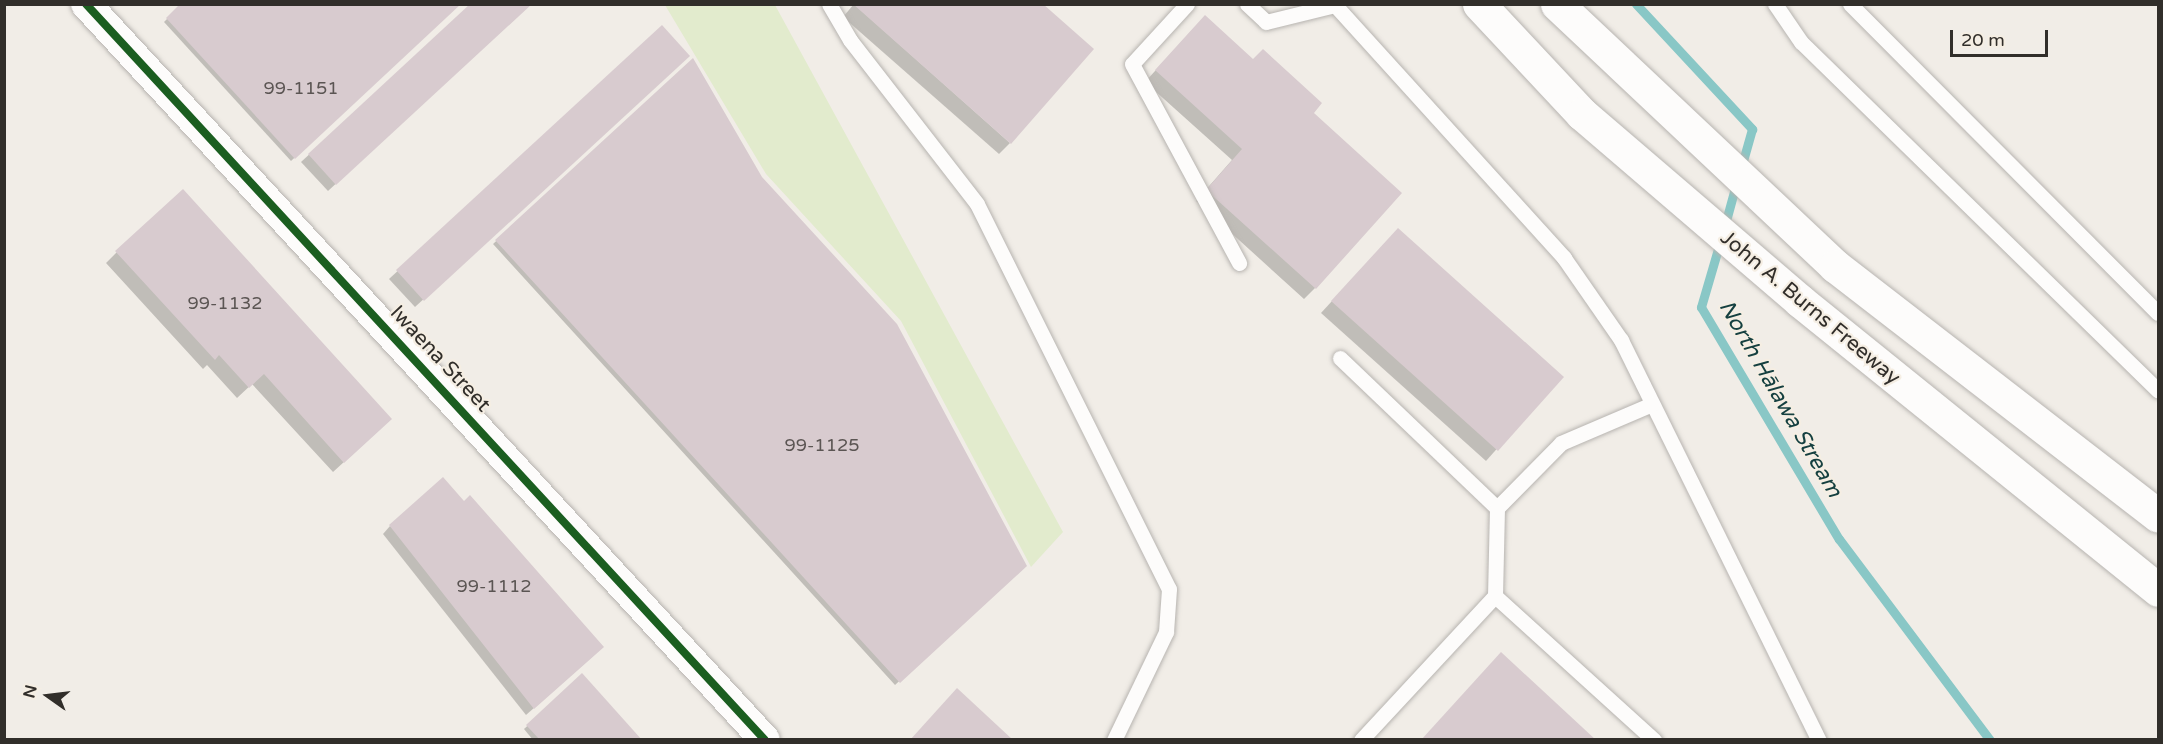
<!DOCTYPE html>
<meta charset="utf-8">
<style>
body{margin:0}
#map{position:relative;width:2163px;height:744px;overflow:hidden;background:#f1ede7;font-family:"Varela Round",sans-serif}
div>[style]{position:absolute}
.green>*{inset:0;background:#e2ebcd}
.shadow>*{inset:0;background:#0003}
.stream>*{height:9px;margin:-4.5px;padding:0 4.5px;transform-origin:4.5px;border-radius:4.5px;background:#89c7c6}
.building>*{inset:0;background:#d8cbcf}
.roads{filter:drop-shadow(0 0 2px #b7b4b0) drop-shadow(0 0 2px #b7b4b0)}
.lane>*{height:15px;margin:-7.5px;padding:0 7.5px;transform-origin:7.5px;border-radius:7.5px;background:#fdfcfb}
.street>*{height:30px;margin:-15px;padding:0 15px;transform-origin:15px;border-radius:15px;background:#fdfcfb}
.highway>*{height:33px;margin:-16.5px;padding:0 16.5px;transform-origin:16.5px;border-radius:16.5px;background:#fdfcfb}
.cycleway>*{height:8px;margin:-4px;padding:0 4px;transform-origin:4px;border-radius:4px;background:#1b5e20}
span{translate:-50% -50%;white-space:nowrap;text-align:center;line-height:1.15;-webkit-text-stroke:4.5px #f5eee3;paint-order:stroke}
.number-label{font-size:18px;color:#5b5553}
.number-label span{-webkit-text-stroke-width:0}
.street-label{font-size:21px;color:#312e2a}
.water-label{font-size:22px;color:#154040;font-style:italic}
.frame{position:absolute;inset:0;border:6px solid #312e2a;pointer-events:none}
.north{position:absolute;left:18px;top:666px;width:60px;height:60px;-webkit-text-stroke:4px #f5eee3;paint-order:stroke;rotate:284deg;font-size:16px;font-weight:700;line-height:24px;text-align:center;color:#312e2a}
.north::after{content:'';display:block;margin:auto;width:21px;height:27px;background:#312e2a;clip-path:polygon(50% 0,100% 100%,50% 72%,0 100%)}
.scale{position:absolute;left:1950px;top:30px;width:98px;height:27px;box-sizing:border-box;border:3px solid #312e2a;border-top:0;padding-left:8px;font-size:18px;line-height:21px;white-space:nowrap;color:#312e2a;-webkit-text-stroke:4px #f5eee3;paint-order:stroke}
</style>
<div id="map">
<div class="green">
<div style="clip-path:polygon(665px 5px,775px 5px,1063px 532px,1031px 567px,901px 321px,766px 174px)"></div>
</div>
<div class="shadow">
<div style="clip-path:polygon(182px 4px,459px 4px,291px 161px,164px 22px)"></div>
<div style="clip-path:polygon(472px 4px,531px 4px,328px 191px,301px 162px)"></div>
<div style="clip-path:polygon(854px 4px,1010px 143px,999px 154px,843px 17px)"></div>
<div style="clip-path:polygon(662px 27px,681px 63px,415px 307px,389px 279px)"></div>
<div style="clip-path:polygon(1194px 28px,1253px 61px,1312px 113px,1315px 288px,1304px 299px,1196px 201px,1232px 160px,1145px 82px)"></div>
<div style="clip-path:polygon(692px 60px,761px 178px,1025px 565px,895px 685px,493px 244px)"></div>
<div style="clip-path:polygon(1387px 241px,1561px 377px,1486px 461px,1321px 313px)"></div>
<div style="clip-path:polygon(117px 252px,379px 430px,333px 472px,252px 384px,237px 398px,207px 365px,203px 369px,106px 263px)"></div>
<div style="clip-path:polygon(390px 526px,594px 655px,526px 715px,383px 534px)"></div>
<div style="clip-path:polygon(582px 676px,640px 740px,533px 740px,524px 729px)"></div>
</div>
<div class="stream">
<div style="left:1636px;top:4px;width:171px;rotate:47.1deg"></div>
<div style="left:1752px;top:129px;width:41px;rotate:105.8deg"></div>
<div style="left:1724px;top:228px;width:46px;rotate:-74.7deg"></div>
<div style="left:1720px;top:242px;width:68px;rotate:106.3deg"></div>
<div style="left:1701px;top:307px;width:270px;rotate:59.3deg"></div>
<div style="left:1839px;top:539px;width:251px;rotate:53.1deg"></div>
</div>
<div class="building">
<div style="clip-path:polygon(180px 4px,461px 4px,295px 159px,166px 18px)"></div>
<div style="clip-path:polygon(470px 4px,532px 4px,336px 185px,308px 154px)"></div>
<div style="clip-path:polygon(853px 4px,1043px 4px,1094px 49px,1011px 144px)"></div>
<div style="clip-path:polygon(1205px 15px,1253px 59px,1263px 49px,1322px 103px,1314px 113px,1402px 193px,1316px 289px,1206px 190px,1242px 149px,1155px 70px)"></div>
<div style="clip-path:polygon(662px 25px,690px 56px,424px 301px,396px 270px)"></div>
<div style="clip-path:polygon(693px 58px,762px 177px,897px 324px,1027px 566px,900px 683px,495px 240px)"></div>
<div style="clip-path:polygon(183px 189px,392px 419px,344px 463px,264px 374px,249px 388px,219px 355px,215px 360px,115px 251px)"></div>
<div style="clip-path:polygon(1398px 228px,1564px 377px,1498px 451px,1331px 301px)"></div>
<div style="clip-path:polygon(443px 477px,464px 501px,470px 495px,604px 647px,534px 709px,389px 525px)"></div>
<div style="clip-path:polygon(1501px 652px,1596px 740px,1421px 740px)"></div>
<div style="clip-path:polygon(582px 673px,642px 740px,540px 740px,526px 725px)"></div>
<div style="clip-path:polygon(957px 688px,1013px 740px,910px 740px)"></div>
</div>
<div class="roads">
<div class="lane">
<div style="left:829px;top:4px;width:42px;rotate:59.7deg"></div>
<div style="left:850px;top:40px;width:207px;rotate:52.2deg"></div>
<div style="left:977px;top:204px;width:430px;rotate:63.5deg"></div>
<div style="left:1169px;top:589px;width:43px;rotate:94deg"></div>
<div style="left:1166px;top:632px;width:120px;rotate:115.7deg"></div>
<div style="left:1187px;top:4px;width:81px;rotate:132.5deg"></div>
<div style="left:1132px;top:64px;width:226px;rotate:61.7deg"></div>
<div style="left:1247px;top:4px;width:26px;rotate:43deg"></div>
<div style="left:1266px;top:22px;width:71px;rotate:-13.8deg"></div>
<div style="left:1334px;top:4px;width:343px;rotate:47.8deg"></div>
<div style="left:1564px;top:258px;width:100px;rotate:55.2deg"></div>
<div style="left:1621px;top:340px;width:446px;rotate:63.7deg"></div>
<div style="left:1775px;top:4px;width:46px;rotate:55.6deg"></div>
<div style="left:1801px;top:42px;width:499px;rotate:44.3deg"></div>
<div style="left:1850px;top:4px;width:436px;rotate:45.1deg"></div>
<div style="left:1340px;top:358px;width:217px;rotate:43.7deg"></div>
<div style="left:1497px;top:508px;width:88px;rotate:91.3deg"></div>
<div style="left:1495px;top:596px;width:215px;rotate:42.2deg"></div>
<div style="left:1497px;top:508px;width:91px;rotate:-45.4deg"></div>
<div style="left:1561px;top:443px;width:99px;rotate:-23.2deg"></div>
<div style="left:1361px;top:740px;width:197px;rotate:-47.1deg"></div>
</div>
<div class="street">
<div style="left:86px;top:4px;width:1001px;rotate:47.31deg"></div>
</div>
<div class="highway">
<div style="left:1479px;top:4px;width:151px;rotate:46.9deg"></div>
<div style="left:1582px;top:114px;width:287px;rotate:40.6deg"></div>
<div style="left:1800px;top:301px;width:460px;rotate:38.9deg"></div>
<div style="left:1557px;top:4px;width:382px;rotate:43.3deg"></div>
<div style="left:1835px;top:266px;width:408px;rotate:37.7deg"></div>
</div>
</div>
<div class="cycleway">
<div style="left:86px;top:4px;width:1001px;rotate:47.31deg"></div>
</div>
<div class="number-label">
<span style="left:301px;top:88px">99-1151</span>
<span style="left:225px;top:303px">99-1132</span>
<span style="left:822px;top:445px">99-1125</span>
<span style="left:494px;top:586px">99-1112</span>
</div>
<div class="street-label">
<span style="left:1810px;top:308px;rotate:40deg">John A. Burns Freeway</span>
<span style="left:440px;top:359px;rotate:47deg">Iwaena Street</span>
</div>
<div class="water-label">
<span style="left:1780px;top:399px;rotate:60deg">North Hālawa Stream</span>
</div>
<div class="frame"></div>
<div class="north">N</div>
<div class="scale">20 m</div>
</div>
